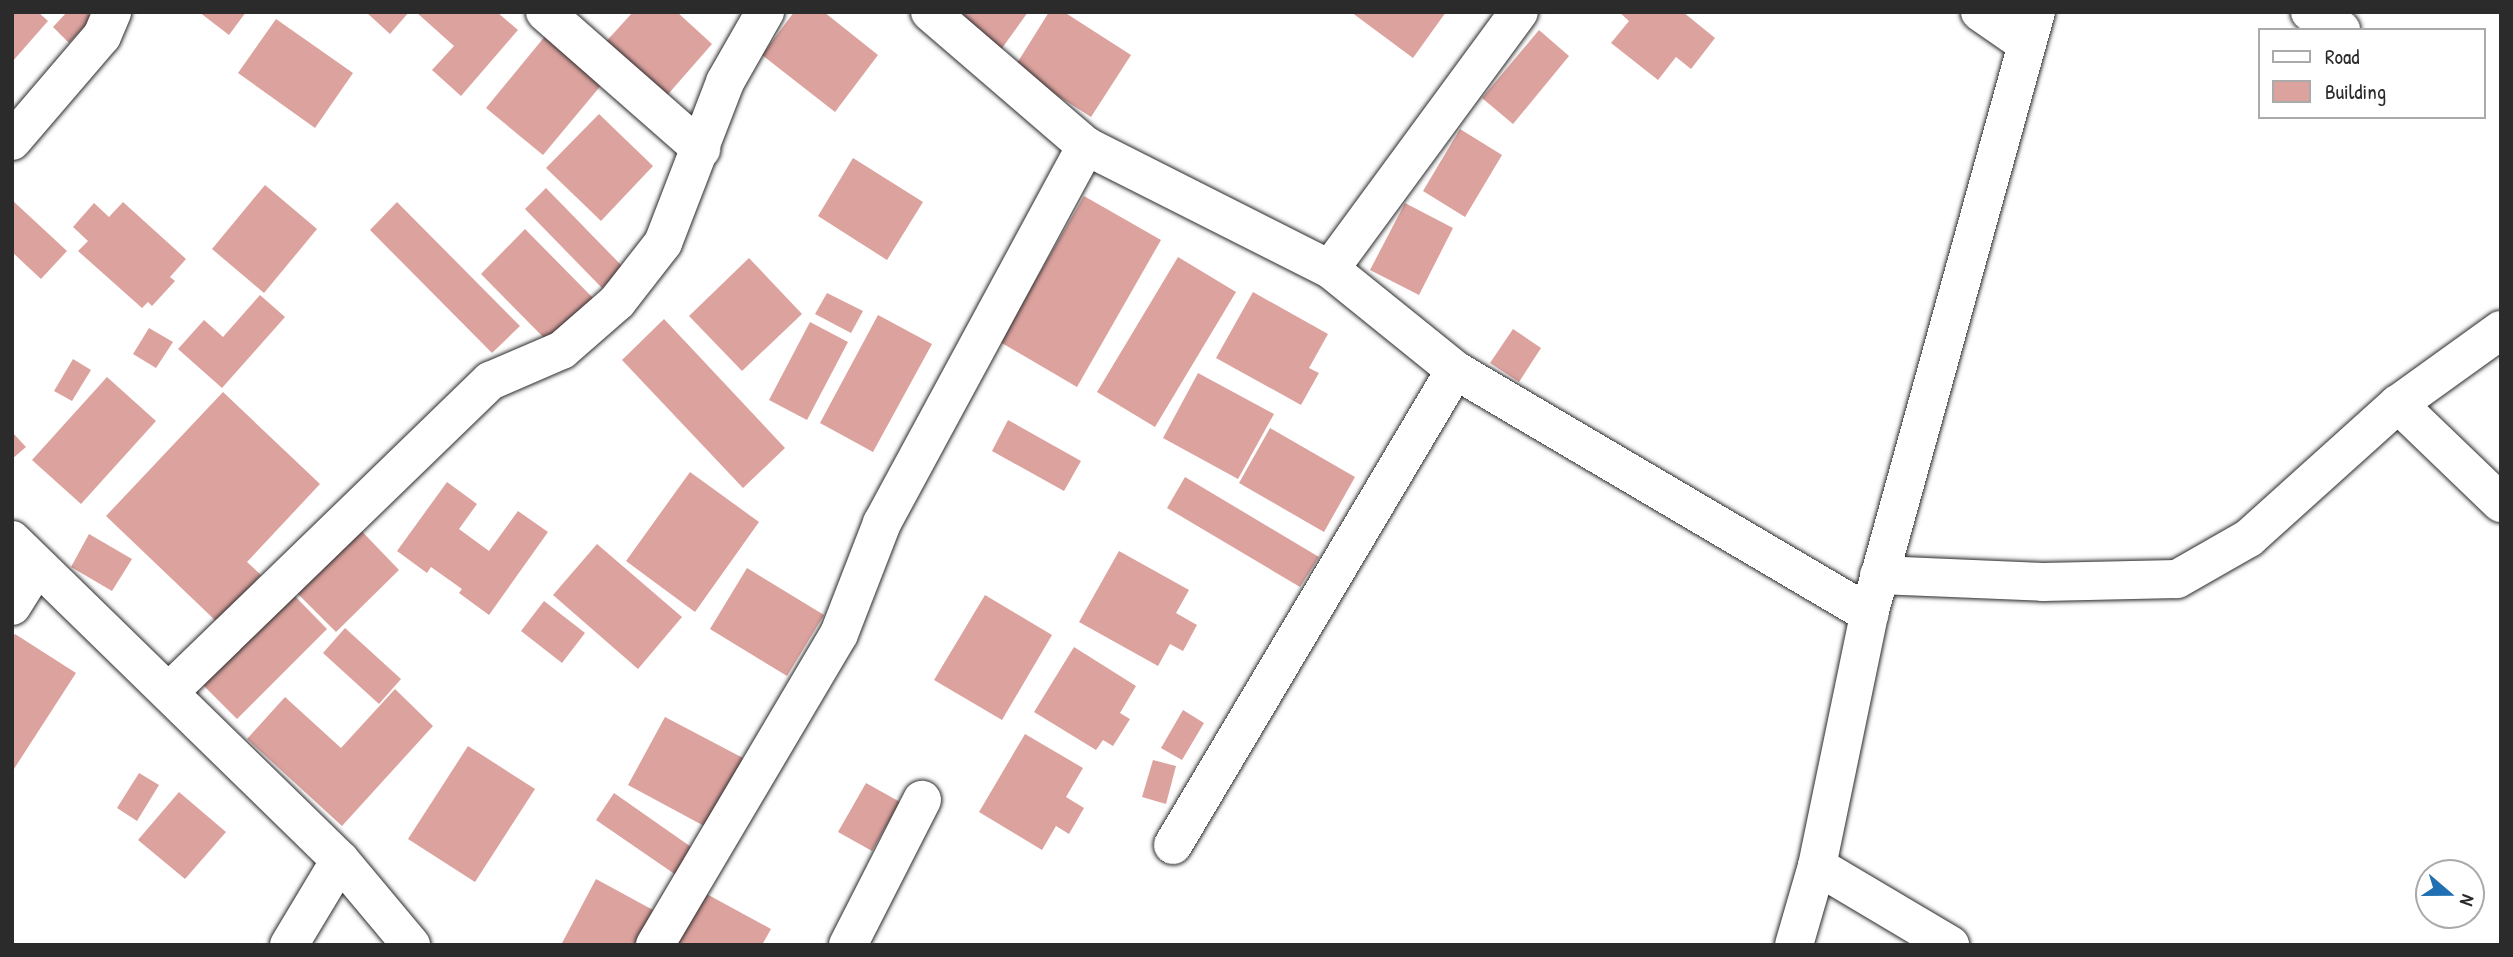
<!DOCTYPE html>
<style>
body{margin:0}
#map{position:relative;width:2513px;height:957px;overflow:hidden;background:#fff;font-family:"Patrick Hand",sans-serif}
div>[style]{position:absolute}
.building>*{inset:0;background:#dca29e}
.roads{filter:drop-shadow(0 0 2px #2b2b2b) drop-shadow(0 0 2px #2b2b2b)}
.minor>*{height:38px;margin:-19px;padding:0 19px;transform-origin:19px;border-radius:19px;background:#fff}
span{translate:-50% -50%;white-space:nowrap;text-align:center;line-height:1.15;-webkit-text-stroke:6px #fff;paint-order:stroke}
.frame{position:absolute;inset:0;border:14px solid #2b2b2b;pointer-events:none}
.legend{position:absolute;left:2258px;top:28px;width:228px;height:91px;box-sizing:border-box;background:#fff;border:2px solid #aaa;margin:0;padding:9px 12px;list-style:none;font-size:21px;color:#2b2b2b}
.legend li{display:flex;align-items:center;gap:14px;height:35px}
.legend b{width:35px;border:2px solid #aaa}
.north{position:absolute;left:2415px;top:859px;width:70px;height:70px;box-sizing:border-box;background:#fff;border:2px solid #aaa;border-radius:50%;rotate:110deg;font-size:19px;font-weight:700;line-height:28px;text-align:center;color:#2b2b2b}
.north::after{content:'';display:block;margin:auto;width:24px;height:32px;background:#1f6fb2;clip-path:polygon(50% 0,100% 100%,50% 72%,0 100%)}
</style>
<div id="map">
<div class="building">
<div style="clip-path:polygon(12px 12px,38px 12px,48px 21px,12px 62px)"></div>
<div style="clip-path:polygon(67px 12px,86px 12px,92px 18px,69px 43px,53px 27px)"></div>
<div style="clip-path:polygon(199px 12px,246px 12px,229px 35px)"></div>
<div style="clip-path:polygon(366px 12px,409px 12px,390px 34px)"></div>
<div style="clip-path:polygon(416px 12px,497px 12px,518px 30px,461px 96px,432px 70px,454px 46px)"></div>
<div style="clip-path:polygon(633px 12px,677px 12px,712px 44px,663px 100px,602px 46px)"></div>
<div style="clip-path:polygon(794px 12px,824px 12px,878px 55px,835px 112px,762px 55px)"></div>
<div style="clip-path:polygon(945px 12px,1028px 12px,1000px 51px)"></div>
<div style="clip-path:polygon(1049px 12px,1064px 12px,1131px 55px,1091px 117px,1014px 68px)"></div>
<div style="clip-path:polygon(1351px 12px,1446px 12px,1413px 58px)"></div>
<div style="clip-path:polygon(1619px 12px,1683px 12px,1715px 38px,1691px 69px,1676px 57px,1658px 80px,1611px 43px,1629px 21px)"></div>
<div style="clip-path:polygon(276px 19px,353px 73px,315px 128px,238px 73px)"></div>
<div style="clip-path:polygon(1539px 30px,1569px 56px,1513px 124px,1482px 98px)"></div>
<div style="clip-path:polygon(546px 35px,603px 83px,543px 155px,486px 108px)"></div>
<div style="clip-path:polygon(599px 114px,653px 166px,601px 221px,546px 168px)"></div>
<div style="clip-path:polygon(1460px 129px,1502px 155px,1465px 217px,1423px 191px)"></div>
<div style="clip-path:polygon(853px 158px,923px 202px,887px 260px,818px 216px)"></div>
<div style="clip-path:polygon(265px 185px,317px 229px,264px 293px,212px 249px)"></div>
<div style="clip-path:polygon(546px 188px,623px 267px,602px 288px,525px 209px)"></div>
<div style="clip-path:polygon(1084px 196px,1161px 240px,1077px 387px,1000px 342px)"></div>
<div style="clip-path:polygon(12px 200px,67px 251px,41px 279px,12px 252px)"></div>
<div style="clip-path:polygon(123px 202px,186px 259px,170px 277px,175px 281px,152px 306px,148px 302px,142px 308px,78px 251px,88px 241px,73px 227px,94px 203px,109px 217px)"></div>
<div style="clip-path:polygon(397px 202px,520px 326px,492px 353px,370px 230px)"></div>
<div style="clip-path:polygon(1405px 203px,1453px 228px,1419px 295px,1370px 270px)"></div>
<div style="clip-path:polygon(525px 229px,593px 298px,549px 343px,481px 274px)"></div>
<div style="clip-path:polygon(1178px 257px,1236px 292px,1155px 427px,1097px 392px)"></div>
<div style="clip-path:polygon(749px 258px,802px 314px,742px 371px,689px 316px)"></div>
<div style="clip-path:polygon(1253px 292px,1328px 334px,1309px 368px,1319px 373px,1301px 405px,1216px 358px)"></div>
<div style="clip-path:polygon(827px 293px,863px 311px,851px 333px,815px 314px)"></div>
<div style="clip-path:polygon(260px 295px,285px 317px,222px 388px,178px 349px,204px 320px,223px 337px)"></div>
<div style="clip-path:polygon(878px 315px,932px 344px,873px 452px,820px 423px)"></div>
<div style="clip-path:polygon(664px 319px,785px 448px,743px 488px,622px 360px)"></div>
<div style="clip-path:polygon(810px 322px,848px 342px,807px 420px,769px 400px)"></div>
<div style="clip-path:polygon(149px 328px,173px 342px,156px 368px,133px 354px)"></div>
<div style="clip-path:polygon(1513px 329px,1541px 348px,1519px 382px,1490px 363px)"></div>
<div style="clip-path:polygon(73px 359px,91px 370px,72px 401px,54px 391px)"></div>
<div style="clip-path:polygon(1198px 373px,1274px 414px,1238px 479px,1163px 438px)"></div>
<div style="clip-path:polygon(107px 377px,156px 421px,81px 504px,32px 460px)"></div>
<div style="clip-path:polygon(223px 392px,320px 484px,247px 562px,261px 575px,217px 622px,106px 516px)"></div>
<div style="clip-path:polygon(1008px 420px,1081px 461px,1064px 491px,992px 451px)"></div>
<div style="clip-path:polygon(1270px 428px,1355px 477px,1324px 532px,1239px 483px)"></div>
<div style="clip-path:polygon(12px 432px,26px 447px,12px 459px)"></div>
<div style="clip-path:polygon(690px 472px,759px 522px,695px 612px,626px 561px)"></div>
<div style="clip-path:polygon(1185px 477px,1319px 557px,1300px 587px,1167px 508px)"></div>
<div style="clip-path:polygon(447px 482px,477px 504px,459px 529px,489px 551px,518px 511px,548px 532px,489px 615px,459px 593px,462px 589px,431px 567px,427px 573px,397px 551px)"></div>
<div style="clip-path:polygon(352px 521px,399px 570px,336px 632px,288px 584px)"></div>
<div style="clip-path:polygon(89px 534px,132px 559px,112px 591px,71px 567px)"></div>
<div style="clip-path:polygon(597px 544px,682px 617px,638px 669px,553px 595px)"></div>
<div style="clip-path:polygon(1119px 551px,1189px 590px,1176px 613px,1197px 625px,1183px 651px,1170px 644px,1158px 666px,1079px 622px)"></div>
<div style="clip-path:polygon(747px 568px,824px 615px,787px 676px,710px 629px)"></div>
<div style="clip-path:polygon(285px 586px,327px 629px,237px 719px,194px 676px)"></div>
<div style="clip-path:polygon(985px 595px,1052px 635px,1002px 720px,934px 680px)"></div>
<div style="clip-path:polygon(544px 601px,585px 633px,562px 663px,521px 631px)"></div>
<div style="clip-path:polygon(345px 628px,401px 679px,379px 704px,323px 653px)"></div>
<div style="clip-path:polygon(15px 634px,76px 673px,12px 772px,12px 638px)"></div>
<div style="clip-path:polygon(1074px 647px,1136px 686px,1120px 713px,1130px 719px,1113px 746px,1103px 740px,1096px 750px,1034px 712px)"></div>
<div style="clip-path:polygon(395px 689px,433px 726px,342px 826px,247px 739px,285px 697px,341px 748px)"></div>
<div style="clip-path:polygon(1183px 710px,1204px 723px,1182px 760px,1161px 748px)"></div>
<div style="clip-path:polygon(665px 717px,743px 758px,706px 827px,628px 785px)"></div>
<div style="clip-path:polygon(1025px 734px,1083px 768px,1066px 797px,1084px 808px,1069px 834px,1056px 826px,1042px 850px,979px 812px)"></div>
<div style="clip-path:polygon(468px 746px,535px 789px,475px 882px,408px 839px)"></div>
<div style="clip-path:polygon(1153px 760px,1176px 766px,1166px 804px,1142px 797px)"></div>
<div style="clip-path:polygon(139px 773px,159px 785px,137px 821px,117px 808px)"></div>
<div style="clip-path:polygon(866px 783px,900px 802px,872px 851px,838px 832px)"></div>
<div style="clip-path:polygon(179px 792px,226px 832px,185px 879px,138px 840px)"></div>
<div style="clip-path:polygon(614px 793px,694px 849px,676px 875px,596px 820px)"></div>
<div style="clip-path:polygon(596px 879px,653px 910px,634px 945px,561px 945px)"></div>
<div style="clip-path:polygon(703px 892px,771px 929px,762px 945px,674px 945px)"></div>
</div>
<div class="roads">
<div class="minor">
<div style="left:545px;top:12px;width:208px;rotate:41.3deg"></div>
<div style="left:930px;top:12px;width:206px;rotate:40.7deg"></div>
<div style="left:1086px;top:146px;width:273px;rotate:26.8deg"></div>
<div style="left:1330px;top:269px;width:161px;rotate:38.9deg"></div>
<div style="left:1455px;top:370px;width:481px;rotate:30.5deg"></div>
<div style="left:1980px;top:12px;width:55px;rotate:34.6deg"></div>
<div style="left:2310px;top:12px;width:36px;rotate:30deg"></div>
<div style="left:12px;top:141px;width:138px;rotate:-49.4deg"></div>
<div style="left:102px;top:36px;width:26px;rotate:-67deg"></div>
<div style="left:1330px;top:269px;width:319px;rotate:-53.7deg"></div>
<div style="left:2398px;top:404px;width:143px;rotate:43.9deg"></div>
<div style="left:12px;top:540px;width:458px;rotate:44.3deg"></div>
<div style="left:340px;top:860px;width:111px;rotate:50.1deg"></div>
<div style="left:1879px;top:575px;width:164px;rotate:2.4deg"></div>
<div style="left:2043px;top:582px;width:134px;rotate:-1.3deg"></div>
<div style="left:2177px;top:579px;width:83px;rotate:-29.7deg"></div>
<div style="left:2249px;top:538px;width:200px;rotate:-42deg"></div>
<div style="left:2398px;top:404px;width:127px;rotate:-35.7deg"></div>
<div style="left:12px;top:606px;width:47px;rotate:-58deg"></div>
<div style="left:170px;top:691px;width:446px;rotate:-44.1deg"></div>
<div style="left:490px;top:381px;width:78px;rotate:-23.3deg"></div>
<div style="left:562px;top:350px;width:73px;rotate:-41.1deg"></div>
<div style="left:617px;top:302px;width:75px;rotate:-52.1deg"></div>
<div style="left:663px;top:243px;width:173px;rotate:-68.9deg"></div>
<div style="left:725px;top:82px;width:81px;rotate:-60.3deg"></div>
<div style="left:1173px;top:845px;width:552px;rotate:-59.3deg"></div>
<div style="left:1817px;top:866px;width:155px;rotate:30.7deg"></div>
<div style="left:289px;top:945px;width:99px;rotate:-59deg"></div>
<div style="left:655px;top:945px;width:361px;rotate:-59.4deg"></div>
<div style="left:839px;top:634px;width:119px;rotate:-68.8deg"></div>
<div style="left:882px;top:523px;width:429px;rotate:-61.6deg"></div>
<div style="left:848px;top:945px;width:163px;rotate:-63deg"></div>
<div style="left:1794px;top:945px;width:82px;rotate:-73.8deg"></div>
<div style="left:1817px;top:866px;width:257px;rotate:-78.3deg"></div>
<div style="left:1869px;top:614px;width:625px;rotate:-74.5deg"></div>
</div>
</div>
<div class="frame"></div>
<ul class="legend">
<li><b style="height:9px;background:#fff"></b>Road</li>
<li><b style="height:19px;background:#dca29e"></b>Building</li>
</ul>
<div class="north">N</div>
</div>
